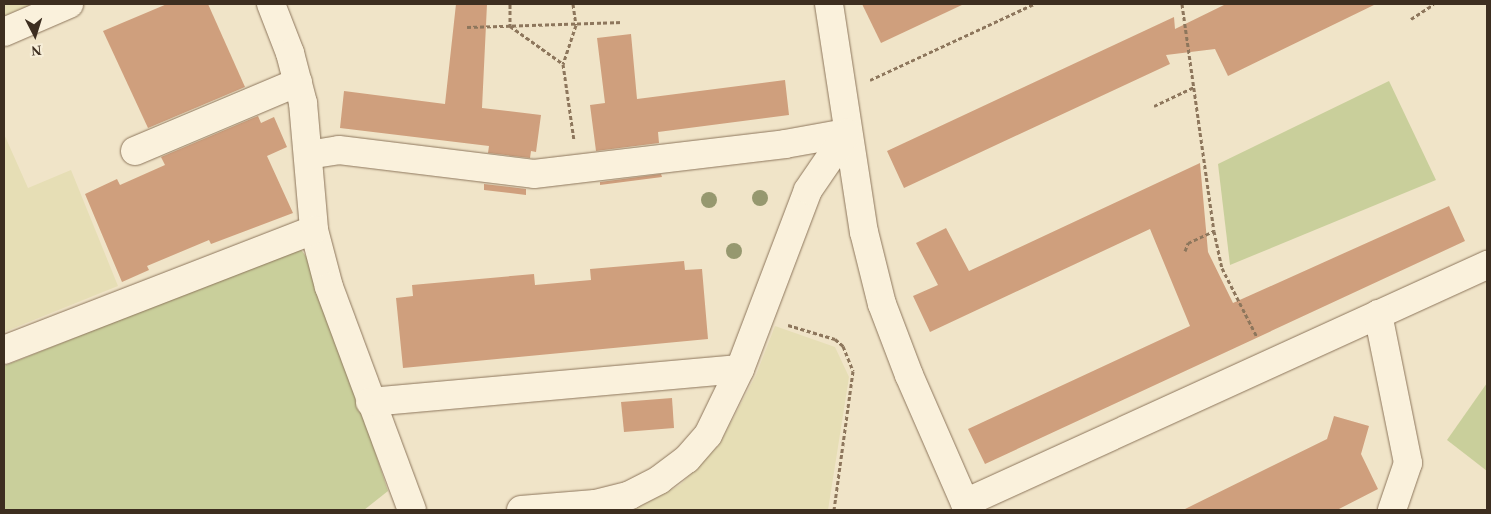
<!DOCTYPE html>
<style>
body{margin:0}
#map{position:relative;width:1491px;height:514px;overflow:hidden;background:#f0e4c8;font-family:"Times New Roman",serif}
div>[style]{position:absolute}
.farmland>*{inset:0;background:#e6deb5}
.green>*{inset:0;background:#c9cf9b}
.building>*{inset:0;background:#cf9f7d}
.path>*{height:3px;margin-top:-1.5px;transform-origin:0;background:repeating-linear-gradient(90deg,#8d765c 0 4px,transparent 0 6.5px)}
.roads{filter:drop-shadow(0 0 1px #8d765c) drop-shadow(0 0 1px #8d765c)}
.minor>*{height:28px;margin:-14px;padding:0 14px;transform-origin:14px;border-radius:14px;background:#faf1dc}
.trees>*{width:16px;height:16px;margin:-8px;border-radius:50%;background:#96986f}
span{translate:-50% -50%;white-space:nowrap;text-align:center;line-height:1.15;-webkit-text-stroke:4.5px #f7eed8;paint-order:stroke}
.frame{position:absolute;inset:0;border:5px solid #3d2e20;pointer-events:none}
.north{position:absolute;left:10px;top:10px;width:50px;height:50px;-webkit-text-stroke:4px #f7eed8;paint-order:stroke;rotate:175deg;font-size:14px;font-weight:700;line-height:20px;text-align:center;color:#3d2e20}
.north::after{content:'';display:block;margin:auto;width:18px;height:22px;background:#3d2e20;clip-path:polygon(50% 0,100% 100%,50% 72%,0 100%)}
</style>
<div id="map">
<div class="farmland">
<div style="clip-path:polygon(4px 4px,32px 4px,4px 16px)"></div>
<div style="clip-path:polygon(4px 134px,28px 188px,71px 170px,118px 286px,4px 332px)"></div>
<div style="clip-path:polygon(775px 326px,835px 347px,849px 377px,828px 510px,633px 510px,680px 485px,719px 445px,756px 375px)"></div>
</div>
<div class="green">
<div style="clip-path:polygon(1389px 81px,1436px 180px,1230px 265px,1218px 164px)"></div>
<div style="clip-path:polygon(300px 248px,314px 268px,388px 491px,364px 510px,5px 510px,4px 366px)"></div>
<div style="clip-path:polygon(1487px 383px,1487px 471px,1447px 440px)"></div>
</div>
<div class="building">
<div style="clip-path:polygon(167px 4px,208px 4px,245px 87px,148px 128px,103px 31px)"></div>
<div style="clip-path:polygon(456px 4px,487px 4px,482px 108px,541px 115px,536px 152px,531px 151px,530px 158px,488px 153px,489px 146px,340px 128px,344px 91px,445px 104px)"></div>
<div style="clip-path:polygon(862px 4px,964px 4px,881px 43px)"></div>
<div style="clip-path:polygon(1226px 4px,1376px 4px,1228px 76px,1215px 49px,1166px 55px,1170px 64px,904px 188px,887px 151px,1174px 17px,1175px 29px)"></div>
<div style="clip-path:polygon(631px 34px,637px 99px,785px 80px,789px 115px,658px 132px,659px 143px,596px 151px,590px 105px,605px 103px,597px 38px)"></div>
<div style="clip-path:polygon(258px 116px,261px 123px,274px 117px,287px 147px,267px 156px,293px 213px,211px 244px,209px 240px,147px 266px,149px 270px,122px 282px,85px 194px,117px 179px,120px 185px,165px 165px,161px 157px)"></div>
<div style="clip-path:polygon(1200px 163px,1208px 252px,1233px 303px,1449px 206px,1465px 241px,985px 464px,968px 429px,1190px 326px,1150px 229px,930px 332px,913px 296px,938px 285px,916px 243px,946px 228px,969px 271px)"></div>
<div style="clip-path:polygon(661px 174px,662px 177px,600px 185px,600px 182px)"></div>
<div style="clip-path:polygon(484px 184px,526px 189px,526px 195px,484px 190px)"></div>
<div style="clip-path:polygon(684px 261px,685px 270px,702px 269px,708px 339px,403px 368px,396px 298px,413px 296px,412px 285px,534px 274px,535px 285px,591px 280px,590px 269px)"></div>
<div style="clip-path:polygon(672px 398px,674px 428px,624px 432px,621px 402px)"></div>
<div style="clip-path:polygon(1334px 416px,1369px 426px,1361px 454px,1378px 489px,1337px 510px,1183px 510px,1327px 439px)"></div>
</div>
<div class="path">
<div style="left:510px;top:4px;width:22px;rotate:90deg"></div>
<div style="left:510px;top:26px;width:65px;rotate:35.6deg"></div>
<div style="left:573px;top:4px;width:21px;rotate:82deg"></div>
<div style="left:576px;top:25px;width:41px;rotate:108.4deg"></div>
<div style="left:563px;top:64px;width:77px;rotate:81.8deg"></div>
<div style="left:1182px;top:4px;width:229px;rotate:82deg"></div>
<div style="left:1214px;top:231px;width:38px;rotate:78deg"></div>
<div style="left:1222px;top:268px;width:77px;rotate:63.1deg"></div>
<div style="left:1411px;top:19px;width:27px;rotate:-33deg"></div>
<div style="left:467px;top:27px;width:156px;rotate:-1.8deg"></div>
<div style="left:870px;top:80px;width:181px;rotate:-24.9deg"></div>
<div style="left:1154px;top:106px;width:44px;rotate:-25.4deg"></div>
<div style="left:1185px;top:251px;width:9px;rotate:-69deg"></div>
<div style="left:1188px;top:243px;width:29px;rotate:-25deg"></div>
<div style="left:788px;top:325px;width:49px;rotate:16.6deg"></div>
<div style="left:835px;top:339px;width:11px;rotate:41deg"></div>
<div style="left:843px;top:346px;width:27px;rotate:68deg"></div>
<div style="left:853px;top:371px;width:140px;rotate:97.8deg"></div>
</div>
<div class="roads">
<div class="minor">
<div style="left:271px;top:4px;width:53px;rotate:68.8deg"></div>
<div style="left:290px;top:53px;width:52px;rotate:75.4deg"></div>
<div style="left:303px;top:103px;width:127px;rotate:85deg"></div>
<div style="left:314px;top:230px;width:59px;rotate:75.3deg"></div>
<div style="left:329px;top:287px;width:238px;rotate:69.6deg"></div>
<div style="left:829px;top:4px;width:231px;rotate:81.3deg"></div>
<div style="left:864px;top:232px;width:74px;rotate:76deg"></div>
<div style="left:882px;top:304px;width:76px;rotate:69.2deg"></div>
<div style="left:909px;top:375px;width:140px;rotate:66.4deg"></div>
<div style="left:965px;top:503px;width:574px;rotate:-24.51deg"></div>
<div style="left:4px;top:32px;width:71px;rotate:-23.3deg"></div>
<div style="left:135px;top:151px;width:177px;rotate:-22.9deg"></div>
<div style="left:308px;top:155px;width:31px;rotate:-9deg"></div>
<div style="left:339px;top:150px;width:196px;rotate:7deg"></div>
<div style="left:534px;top:174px;width:253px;rotate:-6.8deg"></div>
<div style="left:785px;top:144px;width:63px;rotate:-10.1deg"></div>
<div style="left:1378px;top:314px;width:152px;rotate:78.6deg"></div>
<div style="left:1408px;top:463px;width:50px;rotate:108.8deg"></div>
<div style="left:4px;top:350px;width:332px;rotate:-21.2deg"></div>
<div style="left:370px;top:402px;width:371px;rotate:-5.1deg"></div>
<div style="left:521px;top:510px;width:74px;rotate:-4.6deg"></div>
<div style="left:595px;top:504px;width:36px;rotate:-14deg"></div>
<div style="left:630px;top:495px;width:33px;rotate:-27deg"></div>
<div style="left:659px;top:480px;width:35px;rotate:-37deg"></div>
<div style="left:687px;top:459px;width:32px;rotate:-49deg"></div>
<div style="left:708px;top:435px;width:73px;rotate:-64.1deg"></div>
<div style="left:740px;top:369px;width:191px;rotate:-69.2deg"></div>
<div style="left:808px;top:190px;width:69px;rotate:-55.6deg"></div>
</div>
</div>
<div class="trees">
<div style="left:760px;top:198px"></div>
<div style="left:709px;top:200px"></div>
<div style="left:734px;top:251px"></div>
</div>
<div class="frame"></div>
<div class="north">N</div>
</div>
